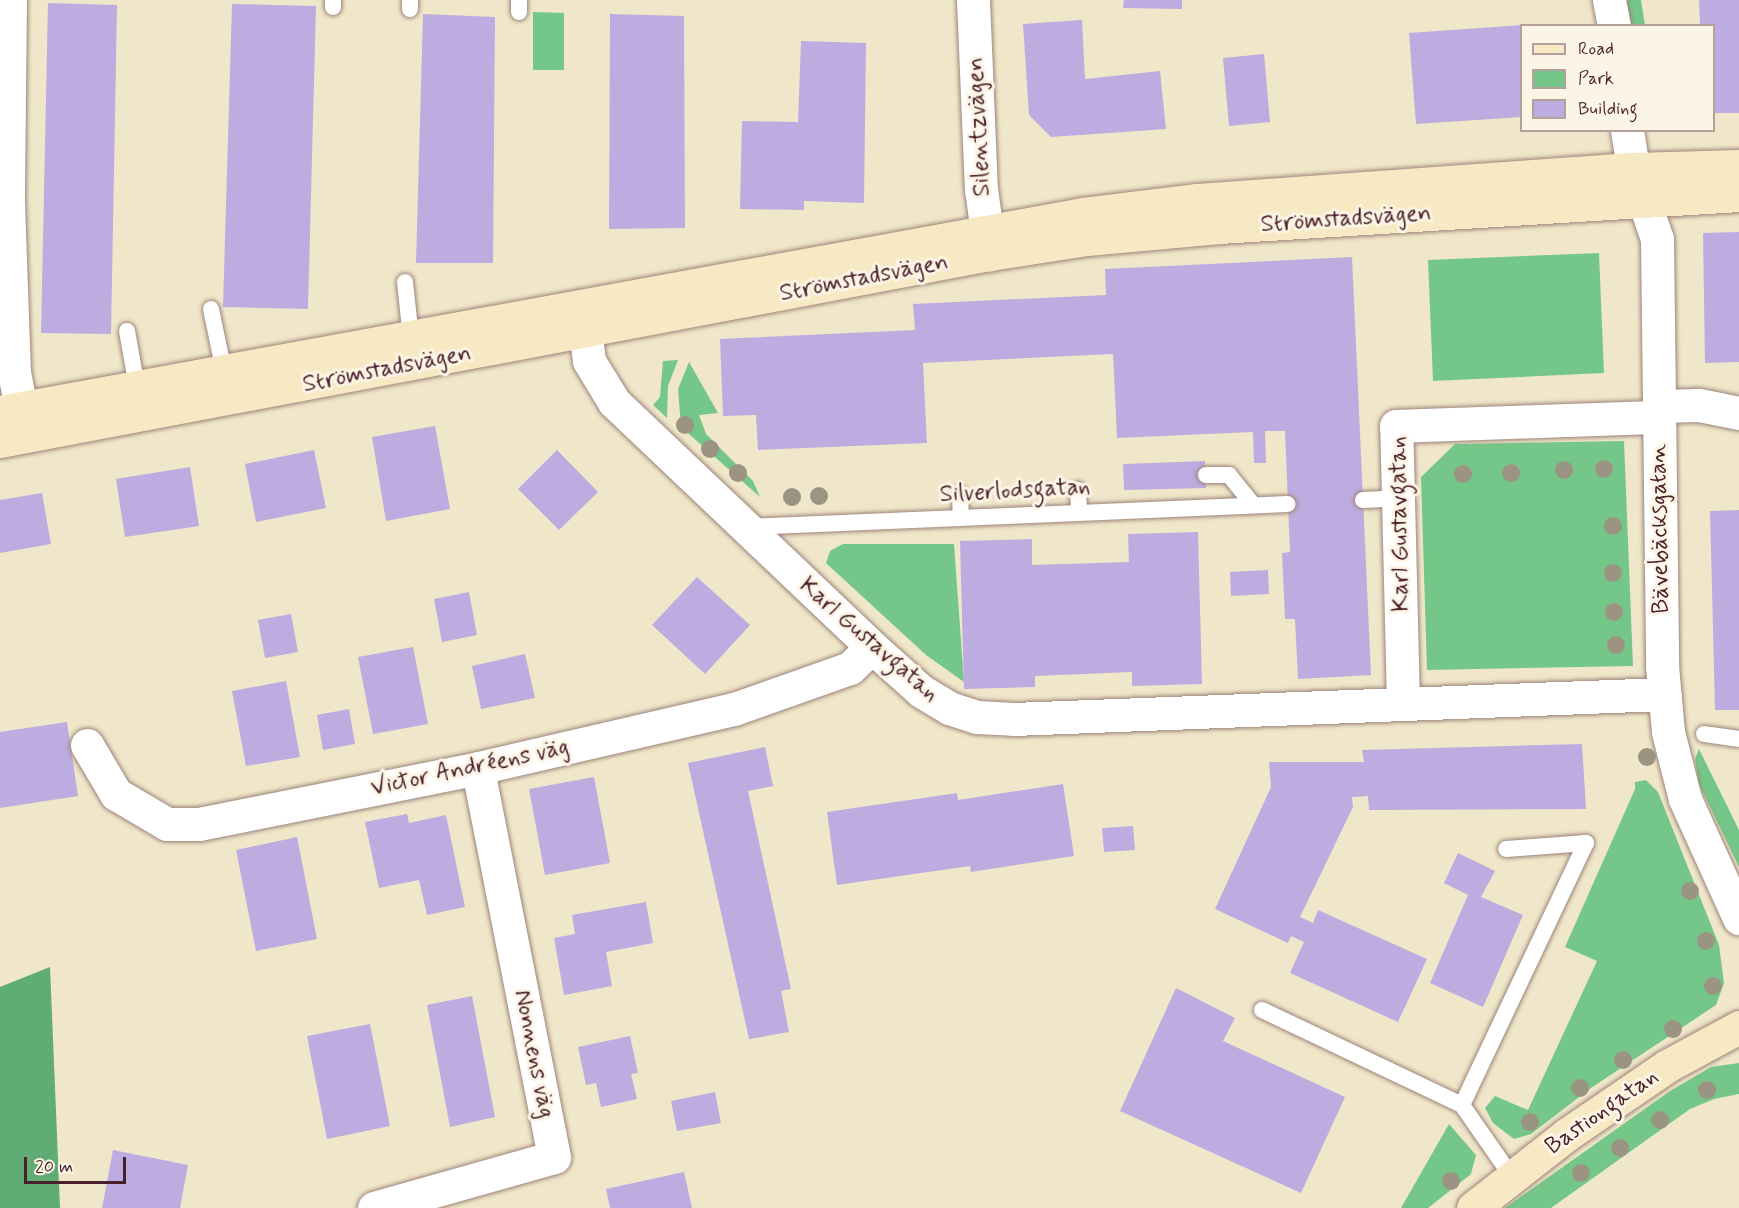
<!DOCTYPE html>
<meta charset="utf-8">
<style>
body{margin:0}
#map{position:relative;width:1739px;height:1208px;overflow:hidden;background:#f0e7ca;font-family:Mynerve,sans-serif}
div>[style]{position:absolute}
.green>*{inset:0;background:#75c789}
.forest>*{inset:0;background:#60ac75}
.building>*{inset:0;background:#bcacdf}
.roads{filter:drop-shadow(0 0 2px #9d837a) drop-shadow(0 0 2px #9d837a)}
.lane>*{height:16px;margin:-8px;padding:0 8px;transform-origin:8px;border-radius:8px;background:#fff}
.street>*{height:33px;margin:-16.5px;padding:0 16.5px;transform-origin:16.5px;border-radius:16.5px;background:#fff}
.secondary>*{height:33px;margin:-16.5px;padding:0 16.5px;transform-origin:16.5px;border-radius:16.5px;background:#f6e9c3}
.trees>*{width:18px;height:18px;margin:-9px;border-radius:50%;background:#9c9482}
span{translate:-50% -50%;white-space:nowrap;text-align:center;line-height:1.15;-webkit-text-stroke:6px #fcf5e5;paint-order:stroke}
.street-label{font-size:24px;color:#4a1f2b}
.legend{position:absolute;left:1520px;top:24px;width:195px;height:108px;box-sizing:border-box;background:#fcf5e5;border:2px solid #b59f9b;margin:0;padding:8px 10px;list-style:none;font-size:18px;color:#4a1f2b}
.legend li{display:flex;align-items:center;gap:12px;height:30px}
.legend b{width:30px;border:2px solid #b59f9b}
.scale{position:absolute;left:24px;top:1157px;width:102px;height:27px;box-sizing:border-box;border:3px solid #4a1f2b;border-top:0;padding-left:8px;font-size:18px;line-height:21px;white-space:nowrap;color:#4a1f2b;-webkit-text-stroke:4px #fcf5e5;paint-order:stroke}
</style>
<div id="map">
<div class="green">
<div style="clip-path:polygon(1625px 0,1641px 0,1645px 25px,1629px 25px)"></div>
<div style="clip-path:polygon(533px 12px,564px 13px,564px 70px,533px 70px)"></div>
<div style="clip-path:polygon(1599px 253px,1604px 373px,1433px 381px,1428px 260px)"></div>
<div style="clip-path:polygon(678px 360px,668px 386px,667px 418px,653px 405px,660px 397px,663px 361px)"></div>
<div style="clip-path:polygon(689px 362px,718px 413px,699px 415px,706px 434px,753px 481px,760px 497px,681px 427px,678px 389px)"></div>
<div style="clip-path:polygon(1624px 441px,1633px 666px,1427px 670px,1421px 477px,1455px 444px)"></div>
<div style="clip-path:polygon(843px 544px,954px 544px,964px 682px,926px 655px,826px 563px,830px 551px)"></div>
<div style="clip-path:polygon(1699px 749px,1739px 830px,1739px 867px,1699px 784px,1695px 759px)"></div>
<div style="clip-path:polygon(1646px 780px,1658px 792px,1719px 945px,1724px 983px,1716px 1005px,1591px 1088px,1531px 1134px,1514px 1139px,1493px 1123px,1485px 1108px,1495px 1096px,1528px 1110px,1597px 961px,1565px 947px,1635px 789px,1635px 782px)"></div>
<div style="clip-path:polygon(1739px 1063px,1739px 1094px,1714px 1099px,1690px 1109px,1551px 1208px,1505px 1208px,1670px 1091px,1711px 1067px)"></div>
<div style="clip-path:polygon(1449px 1124px,1476px 1155px,1471px 1174px,1428px 1208px,1401px 1208px)"></div>
</div>
<div class="forest">
<div style="clip-path:polygon(50px 967px,60px 1208px,0 1208px,0 987px)"></div>
</div>
<div class="building">
<div style="clip-path:polygon(1124px 0,1182px 0,1182px 9px,1123px 8px)"></div>
<div style="clip-path:polygon(1699px 0,1739px 0,1739px 113px,1714px 113px,1714px 26px,1700px 26px)"></div>
<div style="clip-path:polygon(48px 3px,117px 5px,111px 334px,41px 333px)"></div>
<div style="clip-path:polygon(232px 4px,316px 6px,308px 309px,223px 307px)"></div>
<div style="clip-path:polygon(423px 14px,495px 17px,493px 263px,416px 263px)"></div>
<div style="clip-path:polygon(610px 14px,684px 16px,685px 228px,609px 229px)"></div>
<div style="clip-path:polygon(1082px 20px,1085px 79px,1160px 71px,1166px 129px,1051px 137px,1029px 115px,1023px 24px)"></div>
<div style="clip-path:polygon(1522px 25px,1522px 117px,1416px 124px,1409px 33px)"></div>
<div style="clip-path:polygon(801px 41px,866px 43px,864px 203px,804px 201px,804px 210px,740px 209px,742px 121px,798px 122px)"></div>
<div style="clip-path:polygon(1264px 54px,1270px 122px,1229px 126px,1223px 58px)"></div>
<div style="clip-path:polygon(1739px 232px,1739px 362px,1705px 363px,1703px 233px)"></div>
<div style="clip-path:polygon(1352px 257px,1371px 675px,1298px 679px,1295px 619px,1285px 619px,1282px 553px,1290px 552px,1285px 431px,1265px 431px,1266px 463px,1254px 463px,1253px 432px,1117px 438px,1113px 354px,923px 363px,927px 443px,758px 450px,756px 415px,723px 416px,720px 339px,915px 330px,913px 304px,1106px 295px,1105px 269px)"></div>
<div style="clip-path:polygon(435px 426px,450px 509px,386px 521px,372px 437px)"></div>
<div style="clip-path:polygon(314px 450px,326px 508px,256px 522px,245px 464px)"></div>
<div style="clip-path:polygon(557px 450px,598px 492px,559px 530px,518px 489px)"></div>
<div style="clip-path:polygon(1205px 461px,1206px 488px,1124px 490px,1123px 464px)"></div>
<div style="clip-path:polygon(190px 467px,199px 526px,125px 537px,116px 479px)"></div>
<div style="clip-path:polygon(42px 493px,51px 544px,0 553px,0 500px)"></div>
<div style="clip-path:polygon(1739px 510px,1739px 710px,1715px 710px,1710px 511px)"></div>
<div style="clip-path:polygon(1198px 532px,1202px 684px,1132px 686px,1132px 672px,1035px 676px,1035px 687px,964px 689px,960px 541px,1032px 539px,1032px 565px,1129px 562px,1128px 534px)"></div>
<div style="clip-path:polygon(1268px 570px,1269px 594px,1231px 596px,1230px 572px)"></div>
<div style="clip-path:polygon(697px 577px,750px 625px,705px 674px,652px 625px)"></div>
<div style="clip-path:polygon(469px 592px,477px 635px,442px 642px,434px 599px)"></div>
<div style="clip-path:polygon(291px 614px,298px 652px,265px 658px,258px 620px)"></div>
<div style="clip-path:polygon(413px 647px,428px 724px,373px 734px,358px 657px)"></div>
<div style="clip-path:polygon(525px 654px,535px 698px,481px 709px,472px 666px)"></div>
<div style="clip-path:polygon(286px 681px,300px 757px,246px 766px,232px 691px)"></div>
<div style="clip-path:polygon(349px 709px,355px 744px,323px 750px,317px 715px)"></div>
<div style="clip-path:polygon(67px 722px,78px 796px,0 808px,0 732px)"></div>
<div style="clip-path:polygon(1582px 744px,1586px 809px,1369px 810px,1368px 796px,1352px 797px,1353px 807px,1300px 917px,1313px 923px,1318px 910px,1427px 959px,1398px 1022px,1290px 973px,1304px 942px,1291px 936px,1288px 943px,1215px 909px,1271px 787px,1269px 762px,1364px 762px,1362px 750px)"></div>
<div style="clip-path:polygon(765px 747px,773px 786px,748px 791px,791px 989px,781px 991px,789px 1032px,749px 1039px,688px 763px)"></div>
<div style="clip-path:polygon(594px 777px,610px 863px,545px 875px,529px 789px)"></div>
<div style="clip-path:polygon(1063px 784px,1074px 856px,971px 872px,970px 866px,837px 885px,827px 812px,957px 793px,958px 800px)"></div>
<div style="clip-path:polygon(407px 814px,409px 823px,446px 815px,465px 907px,427px 915px,419px 880px,379px 888px,365px 822px)"></div>
<div style="clip-path:polygon(1133px 826px,1135px 850px,1104px 852px,1102px 828px)"></div>
<div style="clip-path:polygon(297px 837px,317px 939px,256px 951px,236px 850px)"></div>
<div style="clip-path:polygon(1458px 853px,1495px 871px,1481px 897px,1523px 915px,1483px 1007px,1430px 983px,1468px 895px,1444px 883px)"></div>
<div style="clip-path:polygon(646px 902px,653px 943px,606px 952px,612px 986px,564px 995px,554px 938px,575px 934px,572px 915px)"></div>
<div style="clip-path:polygon(1176px 988px,1235px 1018px,1223px 1041px,1345px 1097px,1301px 1193px,1120px 1111px)"></div>
<div style="clip-path:polygon(472px 996px,495px 1117px,450px 1127px,427px 1005px)"></div>
<div style="clip-path:polygon(370px 1024px,390px 1126px,327px 1139px,307px 1036px)"></div>
<div style="clip-path:polygon(630px 1036px,638px 1073px,631px 1074px,637px 1099px,601px 1107px,596px 1083px,586px 1085px,578px 1047px)"></div>
<div style="clip-path:polygon(715px 1092px,721px 1123px,677px 1131px,671px 1101px)"></div>
<div style="clip-path:polygon(113px 1150px,188px 1165px,180px 1208px,102px 1208px)"></div>
<div style="clip-path:polygon(684px 1172px,692px 1208px,610px 1208px,606px 1189px)"></div>
</div>
<div class="roads">
<div class="lane">
<div style="left:333px;top:7px;width:7px;rotate:-90deg"></div>
<div style="left:410px;top:9px;width:9px;rotate:-90deg"></div>
<div style="left:519px;top:12px;width:12px;rotate:-90deg"></div>
<div style="left:405px;top:282px;width:56px;rotate:83.9deg"></div>
<div style="left:211px;top:309px;width:64px;rotate:78.3deg"></div>
<div style="left:127px;top:331px;width:57px;rotate:79.9deg"></div>
<div style="left:1206px;top:475px;width:23px"></div>
<div style="left:1229px;top:475px;width:38px;rotate:51deg"></div>
<div style="left:1078px;top:490px;width:22px;rotate:87deg"></div>
<div style="left:960px;top:494px;width:24px;rotate:88deg"></div>
<div style="left:1363px;top:500px;width:35px;rotate:-3deg"></div>
<div style="left:747px;top:527px;width:541px;rotate:-2.43deg"></div>
<div style="left:1704px;top:734px;width:35px;rotate:8deg"></div>
<div style="left:1262px;top:1010px;width:221px;rotate:25.4deg"></div>
<div style="left:1462px;top:1105px;width:88px;rotate:55.2deg"></div>
<div style="left:1462px;top:1105px;width:290px;rotate:-64.7deg"></div>
<div style="left:1586px;top:843px;width:80px;rotate:175.7deg"></div>
</div>
<div class="street">
<div style="left:10px;top:0;width:202px;rotate:90.6deg"></div>
<div style="left:8px;top:202px;width:170px;rotate:88deg"></div>
<div style="left:14px;top:372px;width:64px;rotate:79.2deg"></div>
<div style="left:973px;top:0;width:189px;rotate:87.6deg"></div>
<div style="left:981px;top:189px;width:66px;rotate:82.1deg"></div>
<div style="left:1609px;top:0;width:26px;rotate:79deg"></div>
<div style="left:1627px;top:130px;width:39px;rotate:81deg"></div>
<div style="left:1633px;top:169px;width:74px;rotate:71.1deg"></div>
<div style="left:1657px;top:239px;width:427px;rotate:89.3deg"></div>
<div style="left:1662px;top:666px;width:66px;rotate:84.8deg"></div>
<div style="left:1668px;top:732px;width:69px;rotate:75.8deg"></div>
<div style="left:1685px;top:799px;width:131px;rotate:65.6deg"></div>
<div style="left:582px;top:306px;width:55px;rotate:82.7deg"></div>
<div style="left:589px;top:361px;width:48px;rotate:58.6deg"></div>
<div style="left:614px;top:402px;width:356px;rotate:43.5deg"></div>
<div style="left:872px;top:647px;width:66px;rotate:41.9deg"></div>
<div style="left:921px;top:691px;width:33px;rotate:31deg"></div>
<div style="left:949px;top:708px;width:29px;rotate:18deg"></div>
<div style="left:977px;top:717px;width:36px;rotate:3deg"></div>
<div style="left:1013px;top:719px;width:652px;rotate:-2.2deg"></div>
<div style="left:1659px;top:406px;width:40px;rotate:-1.4deg"></div>
<div style="left:1699px;top:405px;width:41px;rotate:11.3deg"></div>
<div style="left:1403px;top:703px;width:277px;rotate:-91.4deg"></div>
<div style="left:1396px;top:426px;width:263px;rotate:-2deg"></div>
<div style="left:87px;top:745px;width:57px;rotate:59.4deg"></div>
<div style="left:116px;top:794px;width:59px;rotate:30.5deg"></div>
<div style="left:167px;top:824px;width:32px"></div>
<div style="left:199px;top:824px;width:285px;rotate:-11.3deg"></div>
<div style="left:478px;top:768px;width:263px;rotate:-13deg"></div>
<div style="left:734px;top:709px;width:123px;rotate:-19.5deg"></div>
<div style="left:850px;top:668px;width:30px;rotate:-44deg"></div>
<div style="left:374px;top:1208px;width:187px;rotate:-15.8deg"></div>
<div style="left:554px;top:1157px;width:396px;rotate:-101.1deg"></div>
</div>
<div class="secondary">
<div style="left:0;top:412px;width:1101px;rotate:-10.36deg"></div>
<div style="left:1083px;top:214px;width:115px;rotate:-7deg"></div>
<div style="left:1197px;top:200px;width:437px;rotate:-4.1deg"></div>
<div style="left:1633px;top:169px;width:106px;rotate:-1.6deg"></div>
<div style="left:0;top:441px;width:1008px;rotate:-10.7deg"></div>
<div style="left:990px;top:254px;width:98px;rotate:-8.8deg"></div>
<div style="left:1087px;top:239px;width:133px;rotate:-5.2deg"></div>
<div style="left:1219px;top:227px;width:521px;rotate:-3.52deg"></div>
<div style="left:1473px;top:1208px;width:118px;rotate:-38.1deg"></div>
<div style="left:1566px;top:1135px;width:122px;rotate:-34.3deg"></div>
<div style="left:1667px;top:1066px;width:82px;rotate:-28.4deg"></div>
</div>
</div>
<div class="trees">
<div style="left:685px;top:425px"></div>
<div style="left:710px;top:449px"></div>
<div style="left:1604px;top:469px"></div>
<div style="left:1564px;top:470px"></div>
<div style="left:738px;top:473px"></div>
<div style="left:1511px;top:473px"></div>
<div style="left:1463px;top:474px"></div>
<div style="left:819px;top:496px"></div>
<div style="left:792px;top:497px"></div>
<div style="left:1613px;top:526px"></div>
<div style="left:1613px;top:573px"></div>
<div style="left:1614px;top:612px"></div>
<div style="left:1616px;top:645px"></div>
<div style="left:1647px;top:757px"></div>
<div style="left:1690px;top:891px"></div>
<div style="left:1706px;top:941px"></div>
<div style="left:1713px;top:986px"></div>
<div style="left:1673px;top:1029px"></div>
<div style="left:1623px;top:1060px"></div>
<div style="left:1580px;top:1088px"></div>
<div style="left:1707px;top:1090px"></div>
<div style="left:1660px;top:1120px"></div>
<div style="left:1530px;top:1122px"></div>
<div style="left:1620px;top:1148px"></div>
<div style="left:1581px;top:1173px"></div>
<div style="left:1451px;top:1181px"></div>
</div>
<div class="street-label">
<span style="left:979px;top:127px;rotate:-93deg">Silentzvägen</span>
<span style="left:1346px;top:219px;rotate:-4deg">Strömstadsvägen</span>
<span style="left:864px;top:278px;rotate:-11deg">Strömstadsvägen</span>
<span style="left:387px;top:369px;rotate:-11deg">Strömstadsvägen</span>
<span style="left:1015px;top:491px;rotate:-3deg">Silverlodsgatan</span>
<span style="left:1400px;top:524px;rotate:-91deg">Karl Gustavgatan</span>
<span style="left:1660px;top:529px;rotate:-91deg">Bävebäcksgatan</span>
<span style="left:869px;top:640px;rotate:41deg">Karl Gustavgatan</span>
<span style="left:470px;top:768px;rotate:-12deg">Victor Andréens väg</span>
<span style="left:534px;top:1054px;rotate:79deg">Nonnens väg</span>
<span style="left:1602px;top:1112px;rotate:-35deg">Bastiongatan</span>
</div>
<ul class="legend">
<li><b style="height:8px;background:#f6e9c3"></b>Road</li>
<li><b style="height:16px;background:#75c789"></b>Park</li>
<li><b style="height:16px;background:#bcacdf"></b>Building</li>
</ul>
<div class="scale">20 m</div>
</div>
